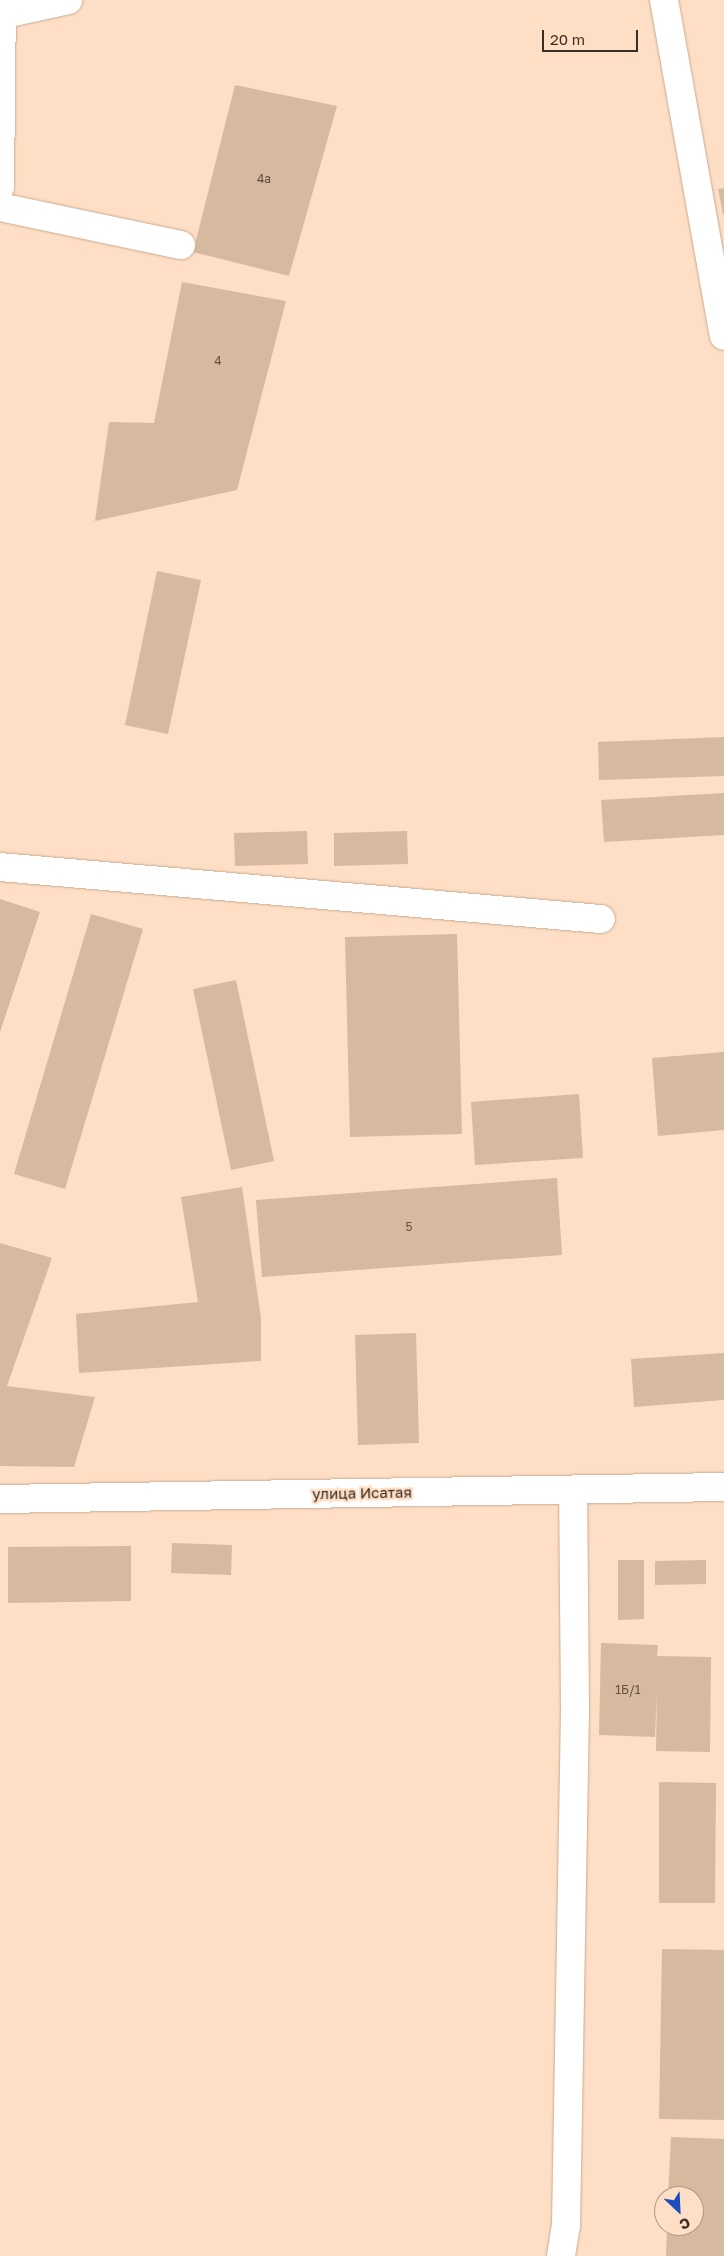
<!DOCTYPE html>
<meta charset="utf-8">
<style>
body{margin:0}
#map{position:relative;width:724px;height:2256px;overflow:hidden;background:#fedec4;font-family:"Golos Text",sans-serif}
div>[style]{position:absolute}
.building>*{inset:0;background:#d7b99f}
.roads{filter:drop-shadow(0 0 1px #c9ab92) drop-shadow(0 0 1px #c9ab92)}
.minor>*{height:28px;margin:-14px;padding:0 14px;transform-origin:14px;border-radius:14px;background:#fff}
span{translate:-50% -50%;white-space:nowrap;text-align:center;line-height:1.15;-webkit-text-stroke:4.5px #fedec4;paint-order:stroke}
.number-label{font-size:12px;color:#615143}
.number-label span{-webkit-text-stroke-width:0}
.street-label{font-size:15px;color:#3a2e24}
.north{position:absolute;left:654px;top:2186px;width:50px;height:50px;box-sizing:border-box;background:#fedec4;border:1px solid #b09884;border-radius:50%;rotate:155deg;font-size:14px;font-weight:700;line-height:20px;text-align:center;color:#3a2e24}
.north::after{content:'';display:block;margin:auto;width:18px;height:22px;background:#1c4fbc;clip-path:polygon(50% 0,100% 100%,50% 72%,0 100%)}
.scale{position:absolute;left:542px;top:30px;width:96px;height:22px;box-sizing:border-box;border:2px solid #3a2e24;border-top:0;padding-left:6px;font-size:15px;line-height:18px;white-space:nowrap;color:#3a2e24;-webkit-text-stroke:4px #fedec4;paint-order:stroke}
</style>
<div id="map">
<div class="building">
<div style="clip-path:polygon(235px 85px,337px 106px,289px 276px,193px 252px)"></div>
<div style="clip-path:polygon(724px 188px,724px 214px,723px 214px,718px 189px)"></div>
<div style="clip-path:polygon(182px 282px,286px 301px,237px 490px,95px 521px,109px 422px,154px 423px)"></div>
<div style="clip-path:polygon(157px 571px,201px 580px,168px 734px,125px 725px)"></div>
<div style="clip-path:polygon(724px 737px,724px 776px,599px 780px,598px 742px)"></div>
<div style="clip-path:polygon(724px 793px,724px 835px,604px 842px,601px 800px)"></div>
<div style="clip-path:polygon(307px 831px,308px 864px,235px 866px,234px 833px)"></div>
<div style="clip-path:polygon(407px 831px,408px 864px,334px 866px,334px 833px)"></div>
<div style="clip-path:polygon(0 899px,40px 912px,0 1032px)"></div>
<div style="clip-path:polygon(91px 914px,143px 929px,65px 1189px,14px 1174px)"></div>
<div style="clip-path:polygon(457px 934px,462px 1134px,350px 1137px,345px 937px)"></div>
<div style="clip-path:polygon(236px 980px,274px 1161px,231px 1170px,193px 989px)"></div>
<div style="clip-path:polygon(724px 1052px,724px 1130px,658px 1136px,652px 1058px)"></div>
<div style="clip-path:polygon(579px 1094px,583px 1158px,475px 1165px,471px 1102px)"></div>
<div style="clip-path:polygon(557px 1178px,562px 1255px,262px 1277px,256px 1200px)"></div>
<div style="clip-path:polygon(242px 1187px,261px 1318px,261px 1361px,79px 1373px,76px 1314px,198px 1302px,181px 1197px)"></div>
<div style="clip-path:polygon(0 1243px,52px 1258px,7px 1386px,95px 1397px,74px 1467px,0 1466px)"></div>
<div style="clip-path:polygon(416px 1333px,419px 1443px,358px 1445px,355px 1335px)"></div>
<div style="clip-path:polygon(724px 1353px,724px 1400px,634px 1407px,631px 1359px)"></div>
<div style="clip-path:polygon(172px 1543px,232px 1545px,231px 1575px,171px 1573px)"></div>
<div style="clip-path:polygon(131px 1546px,131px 1601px,8px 1603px,8px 1547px)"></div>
<div style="clip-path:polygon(618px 1560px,644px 1560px,644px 1619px,618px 1620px)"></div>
<div style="clip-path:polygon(706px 1560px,706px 1584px,655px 1585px,655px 1561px)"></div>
<div style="clip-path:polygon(601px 1643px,658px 1645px,657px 1656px,711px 1657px,710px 1752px,656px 1751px,657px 1690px,655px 1737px,599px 1735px)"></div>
<div style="clip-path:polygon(659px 1782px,716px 1783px,715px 1903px,659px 1903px)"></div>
<div style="clip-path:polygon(662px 1949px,724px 1950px,724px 2120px,659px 2119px)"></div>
<div style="clip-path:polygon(671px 2137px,724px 2139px,724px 2256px,666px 2256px,667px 2226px,694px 2226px,694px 2196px,668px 2196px)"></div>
</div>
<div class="roads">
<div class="minor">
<div style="left:664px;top:0;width:341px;rotate:79.9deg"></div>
<div style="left:0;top:15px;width:70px;rotate:-12.4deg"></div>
<div style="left:0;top:187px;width:187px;rotate:-89.4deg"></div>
<div style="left:0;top:207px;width:185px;rotate:11.9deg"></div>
<div style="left:0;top:867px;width:603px;rotate:4.95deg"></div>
<div style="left:0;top:1499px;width:724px;rotate:-0.95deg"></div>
<div style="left:561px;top:2256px;width:30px;rotate:-81deg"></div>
<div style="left:566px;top:2226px;width:518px;rotate:-89deg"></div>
<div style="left:575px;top:1708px;width:218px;rotate:-90.5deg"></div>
</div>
</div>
<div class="number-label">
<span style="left:264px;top:179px">4а</span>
<span style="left:218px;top:361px">4</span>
<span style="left:409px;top:1227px">5</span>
<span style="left:628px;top:1690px">1Б/1</span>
</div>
<div class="street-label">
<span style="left:362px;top:1493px;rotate:-1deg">улица Исатая</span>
</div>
<div class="north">С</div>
<div class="scale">20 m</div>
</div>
